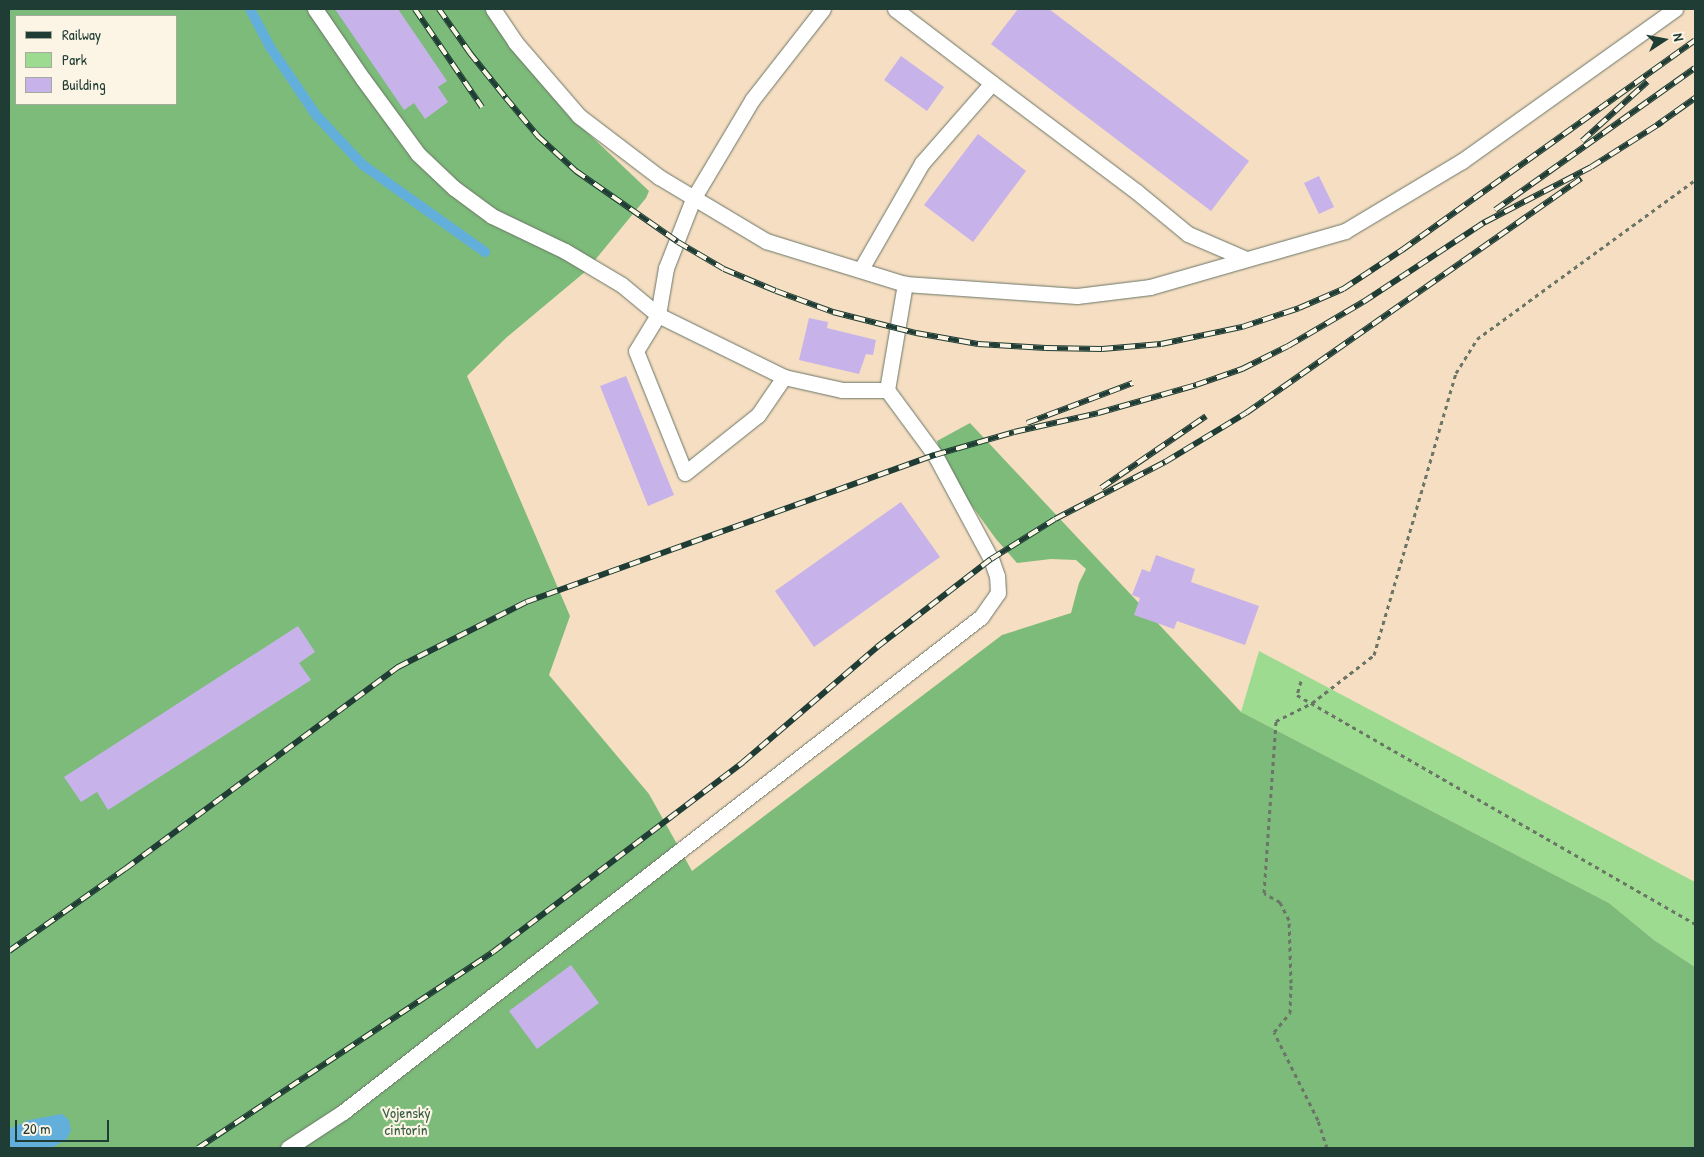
<!DOCTYPE html>
<meta charset="utf-8">
<style>
body{margin:0}
#map{position:relative;width:1704px;height:1157px;overflow:hidden;background:#f5dec2;font-family:"Patrick Hand",sans-serif}
div>[style]{position:absolute}
.green>*{inset:0;background:#9cdb90}
.forest>*{inset:0;background:#7dbb7a}
.water>*{inset:0;background:#62afdc}
.stream>*{height:10px;margin:-5px;padding:0 5px;transform-origin:5px;border-radius:5px;background:#62afdc}
.building>*{inset:0;background:#c7b3ea}
.path>*{height:3px;margin-top:-1.5px;transform-origin:0;background:repeating-linear-gradient(90deg,#6a7566 0 4px,transparent 0 8px)}
.roads{filter:drop-shadow(0 0 1px #6a7566) drop-shadow(0 0 1px #6a7566)}
.service>*{height:15px;margin:-7.5px;padding:0 7.5px;transform-origin:7.5px;border-radius:7.5px;background:#fff}
.rail>*{height:5.5px;margin-top:-2.75px;transform-origin:0;background:repeating-linear-gradient(90deg,#fcf5e5 0 11px,#1f3d34 0 22px);box-sizing:border-box;border-block:1px solid #1f3d34}
span{translate:-50% -50%;white-space:nowrap;text-align:center;line-height:1.15;-webkit-text-stroke:4.5px #fcf5e5;paint-order:stroke}
.park-label{font-size:15px;color:#385d46}
.frame{position:absolute;inset:0;border:10px solid #1f3d34;pointer-events:none}
.legend{position:absolute;left:15px;top:15px;width:162px;height:90px;box-sizing:border-box;background:#fcf5e5;border:1px solid #a4ab9e;margin:0;padding:6px 9px;list-style:none;font-size:15px;color:#1f3d34}
.legend li{display:flex;align-items:center;gap:10px;height:25px}
.legend b{width:25px;border:1px solid #a4ab9e}
.north{position:absolute;left:1639px;top:15px;width:50px;height:50px;-webkit-text-stroke:4px #fcf5e5;paint-order:stroke;rotate:79deg;font-size:14px;font-weight:700;line-height:20px;text-align:center;color:#1f3d34}
.north::after{content:'';display:block;margin:auto;width:18px;height:22px;background:#1f3d34;clip-path:polygon(50% 0,100% 100%,50% 72%,0 100%)}
.scale{position:absolute;left:15px;top:1120px;width:94px;height:22px;box-sizing:border-box;border:2px solid #1f3d34;border-top:0;padding-left:6px;font-size:15px;line-height:18px;white-space:nowrap;color:#1f3d34;-webkit-text-stroke:4px #fcf5e5;paint-order:stroke}
</style>
<div id="map">
<div class="green">
<div style="clip-path:polygon(1259px 651px,1695px 882px,1695px 967px,1654px 940px,1609px 903px,1241px 712px)"></div>
</div>
<div class="forest">
<div style="clip-path:polygon(evenodd,9px 9px,493px 9px,571px 117px,649px 191px,646px 198px,586px 271px,507px 337px,467px 376px,570px 616px,549px 675px,649px 794px,692px 871px,1002px 635px,1071px 613px,1079px 583px,1086px 569px,1076px 560px,1051px 559px,1017px 563px,996px 539px,945px 469px,937px 441px,970px 423px,1241px 712px,1609px 903px,1654px 940px,1695px 967px,1695px 1148px,9px 1148px,9px 9px,16px 16px,176px 16px,176px 104px,16px 104px,16px 16px)"></div>
</div>
<div class="water">
<div style="clip-path:polygon(62px 1114px,69px 1120px,71px 1131px,66px 1140px,51px 1148px,9px 1148px,9px 1129px,29px 1120px)"></div>
</div>
<div class="stream">
<div style="left:250px;top:9px;width:43px;rotate:62.2deg"></div>
<div style="left:270px;top:47px;width:82px;rotate:55.9deg"></div>
<div style="left:316px;top:115px;width:69px;rotate:46.8deg"></div>
<div style="left:363px;top:165px;width:150px;rotate:35.5deg"></div>
</div>
<div class="building">
<div style="clip-path:polygon(335px 9px,398px 9px,447px 81px,438px 87px,448px 102px,425px 119px,414px 103px,404px 110px)"></div>
<div style="clip-path:polygon(1018px 9px,1049px 9px,1249px 161px,1211px 211px,991px 44px)"></div>
<div style="clip-path:polygon(901px 56px,944px 87px,927px 111px,884px 80px)"></div>
<div style="clip-path:polygon(978px 134px,1026px 171px,973px 242px,924px 205px)"></div>
<div style="clip-path:polygon(1319px 176px,1334px 207px,1319px 214px,1304px 183px)"></div>
<div style="clip-path:polygon(809px 318px,828px 322px,827px 328px,876px 340px,873px 355px,866px 354px,859px 374px,799px 360px)"></div>
<div style="clip-path:polygon(626px 376px,674px 495px,648px 506px,600px 386px)"></div>
<div style="clip-path:polygon(901px 502px,940px 557px,814px 647px,775px 591px)"></div>
<div style="clip-path:polygon(1156px 555px,1195px 569px,1191px 582px,1259px 606px,1245px 645px,1177px 621px,1174px 629px,1134px 615px,1140px 598px,1132px 595px,1142px 569px,1150px 572px)"></div>
<div style="clip-path:polygon(298px 626px,315px 652px,299px 663px,311px 680px,108px 810px,97px 792px,81px 802px,64px 777px)"></div>
<div style="clip-path:polygon(571px 965px,599px 1003px,537px 1049px,509px 1011px)"></div>
</div>
<div class="path">
<div style="left:1301px;top:681px;width:15px;rotate:106deg"></div>
<div style="left:1297px;top:695px;width:459px;rotate:29.9deg"></div>
<div style="left:1327px;top:1148px;width:29px;rotate:-108deg"></div>
<div style="left:1318px;top:1120px;width:98px;rotate:-116.6deg"></div>
<div style="left:1274px;top:1032px;width:25px;rotate:-50deg"></div>
<div style="left:1290px;top:1013px;width:30px;rotate:-88deg"></div>
<div style="left:1291px;top:983px;width:63px;rotate:-91.8deg"></div>
<div style="left:1289px;top:920px;width:20px;rotate:-117deg"></div>
<div style="left:1280px;top:902px;width:18px;rotate:-151deg"></div>
<div style="left:1264px;top:893px;width:172px;rotate:-86deg"></div>
<div style="left:1276px;top:721px;width:40px;rotate:-26.6deg"></div>
<div style="left:1312px;top:703px;width:78px;rotate:-37.7deg"></div>
<div style="left:1374px;top:655px;width:294px;rotate:-73.8deg"></div>
<div style="left:1456px;top:373px;width:40px;rotate:-58deg"></div>
<div style="left:1477px;top:339px;width:270px;rotate:-36.1deg"></div>
</div>
<div class="roads">
<div class="service">
<div style="left:315px;top:9px;width:85px;rotate:55.6deg"></div>
<div style="left:363px;top:79px;width:93px;rotate:53.7deg"></div>
<div style="left:418px;top:154px;width:50px;rotate:43.4deg"></div>
<div style="left:454px;top:188px;width:47px;rotate:36.4deg"></div>
<div style="left:492px;top:216px;width:81px;rotate:25.6deg"></div>
<div style="left:565px;top:251px;width:66px;rotate:30.8deg"></div>
<div style="left:622px;top:285px;width:47px;rotate:39.8deg"></div>
<div style="left:658px;top:315px;width:42px;rotate:121.4deg"></div>
<div style="left:636px;top:351px;width:131px;rotate:68.1deg"></div>
<div style="left:685px;top:473px;width:93px;rotate:-38.5deg"></div>
<div style="left:758px;top:415px;width:46px;rotate:-55.6deg"></div>
<div style="left:493px;top:9px;width:40px;rotate:56deg"></div>
<div style="left:515px;top:42px;width:98px;rotate:49.1deg"></div>
<div style="left:579px;top:116px;width:101px;rotate:37.3deg"></div>
<div style="left:659px;top:177px;width:125px;rotate:30.9deg"></div>
<div style="left:766px;top:241px;width:145px;rotate:17.2deg"></div>
<div style="left:905px;top:284px;width:172px;rotate:4deg"></div>
<div style="left:1077px;top:296px;width:74px;rotate:-7deg"></div>
<div style="left:1150px;top:287px;width:203px;rotate:-16deg"></div>
<div style="left:1345px;top:231px;width:136px;rotate:-30.9deg"></div>
<div style="left:1462px;top:161px;width:262px;rotate:-35.5deg"></div>
<div style="left:823px;top:9px;width:115px;rotate:128deg"></div>
<div style="left:752px;top:100px;width:115px;rotate:120.8deg"></div>
<div style="left:693px;top:199px;width:74px;rotate:111.4deg"></div>
<div style="left:666px;top:268px;width:48px;rotate:99.7deg"></div>
<div style="left:658px;top:315px;width:140px;rotate:26.2deg"></div>
<div style="left:784px;top:377px;width:59px;rotate:12.6deg"></div>
<div style="left:842px;top:390px;width:45px"></div>
<div style="left:887px;top:390px;width:108px;rotate:-80.4deg"></div>
<div style="left:895px;top:9px;width:122px;rotate:37.3deg"></div>
<div style="left:861px;top:269px;width:122px;rotate:-60.1deg"></div>
<div style="left:922px;top:163px;width:106px;rotate:-48.8deg"></div>
<div style="left:992px;top:83px;width:181px;rotate:36.9deg"></div>
<div style="left:1137px;top:192px;width:66px;rotate:39.5deg"></div>
<div style="left:1188px;top:234px;width:61px;rotate:23.2deg"></div>
<div style="left:288px;top:1148px;width:66px;rotate:-33.2deg"></div>
<div style="left:343px;top:1112px;width:808px;rotate:-37.81deg"></div>
<div style="left:981px;top:617px;width:29px;rotate:-55deg"></div>
<div style="left:998px;top:593px;width:17px;rotate:-93deg"></div>
<div style="left:997px;top:576px;width:18px;rotate:-109deg"></div>
<div style="left:991px;top:559px;width:118px;rotate:-118.3deg"></div>
<div style="left:935px;top:455px;width:81px;rotate:-126.4deg"></div>
</div>
</div>
<div class="rail">
<div style="left:415px;top:9px;width:119px;rotate:55.6deg"></div>
<div style="left:439px;top:9px;width:54px;rotate:54.8deg"></div>
<div style="left:470px;top:53px;width:58px;rotate:51.3deg"></div>
<div style="left:506px;top:98px;width:50px;rotate:49.9deg"></div>
<div style="left:538px;top:136px;width:52px;rotate:42.6deg"></div>
<div style="left:576px;top:171px;width:124px;rotate:34.8deg"></div>
<div style="left:678px;top:242px;width:53px;rotate:30.4deg"></div>
<div style="left:724px;top:269px;width:56px;rotate:22.9deg"></div>
<div style="left:776px;top:291px;width:61px;rotate:20.2deg"></div>
<div style="left:833px;top:312px;width:86px;rotate:14.2deg"></div>
<div style="left:916px;top:333px;width:63px;rotate:10.1deg"></div>
<div style="left:978px;top:344px;width:68px;rotate:3.4deg"></div>
<div style="left:1046px;top:348px;width:56px;rotate:1deg"></div>
<div style="left:1102px;top:349px;width:59px;rotate:-4.8deg"></div>
<div style="left:1161px;top:344px;width:83px;rotate:-11.9deg"></div>
<div style="left:1242px;top:327px;width:60px;rotate:-18.4deg"></div>
<div style="left:1299px;top:308px;width:48px;rotate:-23.4deg"></div>
<div style="left:1343px;top:289px;width:71px;rotate:-33.5deg"></div>
<div style="left:1402px;top:250px;width:360px;rotate:-35.6deg"></div>
<div style="left:1657px;top:125px;width:47px;rotate:-35.4deg"></div>
<div style="left:1582px;top:141px;width:88px;rotate:-42.2deg"></div>
<div style="left:1495px;top:210px;width:245px;rotate:-35.4deg"></div>
<div style="left:1027px;top:423px;width:113px;rotate:-20.7deg"></div>
<div style="left:1101px;top:488px;width:127px;rotate:-34.4deg"></div>
<div style="left:9px;top:951px;width:142px;rotate:-35.3deg"></div>
<div style="left:125px;top:869px;width:340px;rotate:-36.5deg"></div>
<div style="left:398px;top:667px;width:144px;rotate:-26.9deg"></div>
<div style="left:526px;top:602px;width:435px;rotate:-19.8deg"></div>
<div style="left:935px;top:455px;width:82px;rotate:-16.2deg"></div>
<div style="left:1014px;top:432px;width:86px;rotate:-12.7deg"></div>
<div style="left:1098px;top:413px;width:102px;rotate:-15.9deg"></div>
<div style="left:1196px;top:385px;width:49px;rotate:-19.2deg"></div>
<div style="left:1242px;top:369px;width:51px;rotate:-26.6deg"></div>
<div style="left:1288px;top:346px;width:87px;rotate:-30.4deg"></div>
<div style="left:1363px;top:302px;width:146px;rotate:-33.3deg"></div>
<div style="left:1485px;top:222px;width:119px;rotate:-27.4deg"></div>
<div style="left:1591px;top:167px;width:84px;rotate:-32.4deg"></div>
<div style="left:198px;top:1148px;width:354px;rotate:-33.6deg"></div>
<div style="left:493px;top:952px;width:314px;rotate:-37.2deg"></div>
<div style="left:743px;top:762px;width:177px;rotate:-40.6deg"></div>
<div style="left:877px;top:647px;width:144px;rotate:-37.7deg"></div>
<div style="left:991px;top:559px;width:75px;rotate:-32deg"></div>
<div style="left:1055px;top:519px;width:124px;rotate:-27.4deg"></div>
<div style="left:1165px;top:462px;width:95px;rotate:-31.2deg"></div>
<div style="left:1246px;top:413px;width:409px;rotate:-35deg"></div>
</div>
<div class="park-label">
<span style="left:406px;top:1121px">Vojenský<br>cintorín</span>
</div>
<div class="frame"></div>
<ul class="legend">
<li><b style="height:6px;background:#1f3d34"></b>Railway</li>
<li><b style="height:14px;background:#9cdb90"></b>Park</li>
<li><b style="height:14px;background:#c7b3ea"></b>Building</li>
</ul>
<div class="north">N</div>
<div class="scale">20 m</div>
</div>
